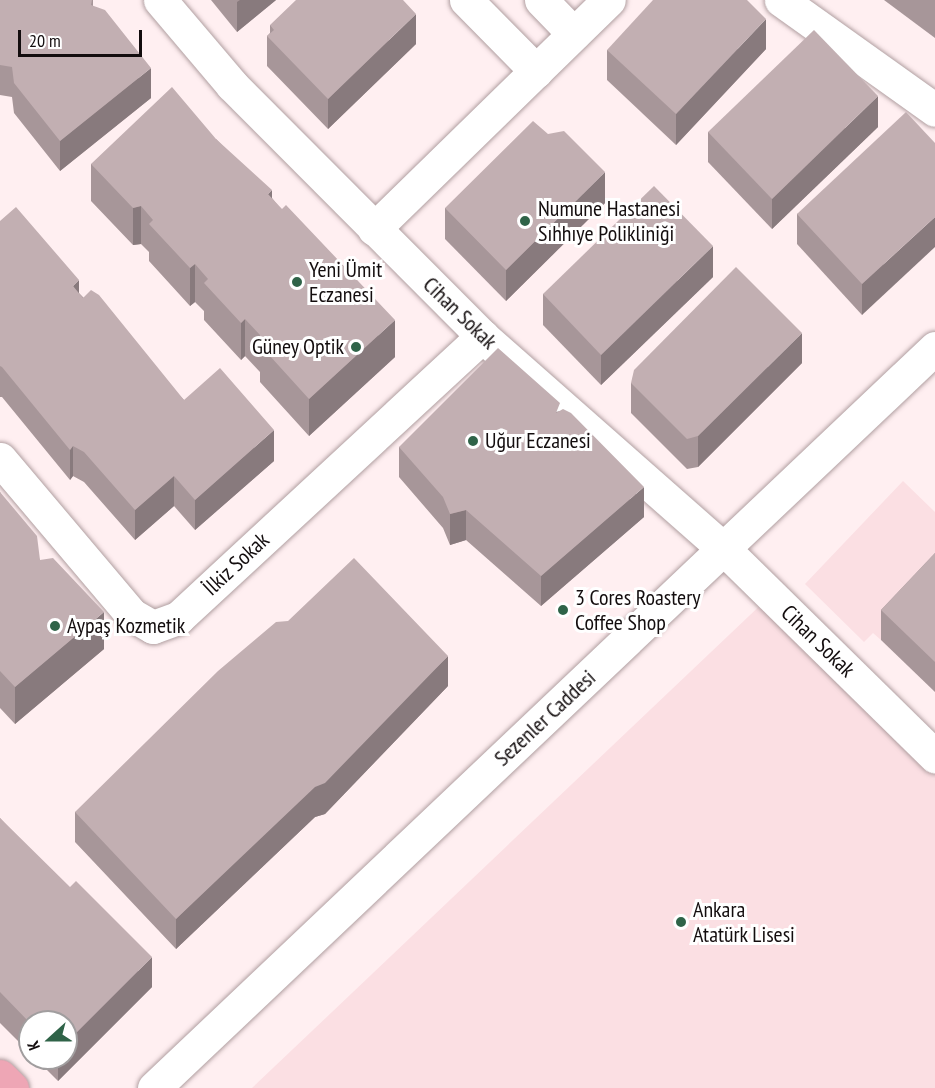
<!DOCTYPE html>
<meta charset="utf-8">
<style>
body{margin:0}
#map{position:relative;width:935px;height:1088px;overflow:hidden;background:#ffeff1;font-family:"PT Sans Narrow",sans-serif}
div>[style]{position:absolute}
.built>*{inset:0;background:#fbdfe3}
.roads{filter:drop-shadow(0 0 2px #b19fa1) drop-shadow(0 0 2px #b19fa1)}
.minor>*{height:33px;margin:-16.5px;padding:0 16.5px;transform-origin:16.5px;border-radius:16.5px;background:#fff}
.major>*{height:33px;margin:-16.5px;padding:0 16.5px;transform-origin:16.5px;border-radius:16.5px;background:#eea6b5}
.wall>*{inset:0;background:#a79699}
.shaded-wall>*{inset:0;background:#887a7d}
.building>*{inset:0;background:#c2afb2}
.dots>*{width:16px;height:16px;translate:-50% -50%;box-sizing:border-box;border:3px solid #fff;border-radius:50%}
span{translate:-50% -50%;white-space:nowrap;text-align:center;line-height:1.15;-webkit-text-stroke:6px #fff;paint-order:stroke}
.poi-label{font-size:22px;color:#130d0e}
.left{translate:0 -50%;text-align:left}
.right{translate:-100% -50%;text-align:right}
.street-label{font-size:22px;color:#130d0e}
.north{position:absolute;left:18px;top:1010px;width:60px;height:60px;box-sizing:border-box;background:#fff;border:2px solid #a19e9f;border-radius:50%;rotate:249deg;font-size:16px;font-weight:700;line-height:24px;text-align:center;color:#130d0e}
.north::after{content:'';display:block;margin:auto;width:21px;height:27px;background:#2f6348;clip-path:polygon(50% 0,100% 100%,50% 72%,0 100%)}
.scale{position:absolute;left:18px;top:30px;width:124px;height:27px;box-sizing:border-box;border:3px solid #130d0e;border-top:0;padding-left:8px;font-size:18px;line-height:21px;white-space:nowrap;color:#130d0e;-webkit-text-stroke:4px #fff;paint-order:stroke}
</style>
<div id="map">
<div class="built">
<div style="clip-path:polygon(903px 481px,935px 512px,935px 583px,881px 640px,873px 633px,864px 642px,805px 584px)"></div>
<div style="clip-path:polygon(771px 595px,935px 756px,935px 1088px,252px 1088px)"></div>
</div>
<div class="roads">
<div class="minor">
<div style="left:160px;top:0;width:111px;rotate:49.7deg"></div>
<div style="left:232px;top:85px;width:354px;rotate:45.1deg"></div>
<div style="left:482px;top:336px;width:322px;rotate:41.4deg"></div>
<div style="left:724px;top:549px;width:296px;rotate:44.5deg"></div>
<div style="left:466px;top:0;width:100px;rotate:45.4deg"></div>
<div style="left:541px;top:0;width:47px;rotate:45.9deg"></div>
<div style="left:781px;top:0;width:189px;rotate:35.5deg"></div>
<div style="left:374px;top:229px;width:328px;rotate:-44.3deg"></div>
<div style="left:0;top:459px;width:204px;rotate:49.8deg"></div>
<div style="left:132px;top:615px;width:24px;rotate:30deg"></div>
<div style="left:153px;top:627px;width:27px;rotate:-20deg"></div>
<div style="left:178px;top:618px;width:415px;rotate:-42.8deg"></div>
<div style="left:154px;top:1088px;width:1076px;rotate:-43.46deg"></div>
</div>
<div class="major">
<div style="left:0;top:1076px;width:17px;rotate:45deg"></div>
</div>
</div>
<div class="wall">
<div style="clip-path:polygon(0 0,93px 0,93px 6px,151px 98px,60px 171px,14px 113px,12px 97px,0 95px)"></div>
<div style="clip-path:polygon(211px 0,276px 0,237px 32px)"></div>
<div style="clip-path:polygon(884px 0,935px 0,935px 38px)"></div>
<div style="clip-path:polygon(270px 25px,416px 44px,328px 129px,267px 66px,267px 36px,270px 33px)"></div>
<div style="clip-path:polygon(766px 49px,676px 145px,607px 80px,607px 50px)"></div>
<div style="clip-path:polygon(878px 127px,772px 229px,708px 162px,708px 132px)"></div>
<div style="clip-path:polygon(216px 139px,272px 198px,395px 357px,309px 436px,260px 382px,260px 372px,245px 356px,241px 360px,204px 320px,204px 311px,195px 302px,190px 306px,149px 261px,149px 252px,141px 244px,133px 245px,91px 201px,91px 164px)"></div>
<div style="clip-path:polygon(935px 143px,862px 315px,797px 244px,797px 214px)"></div>
<div style="clip-path:polygon(605px 203px,506px 301px,445px 239px,445px 208px)"></div>
<div style="clip-path:polygon(0 221px,79px 293px,184px 400px,274px 461px,195px 530px,174px 506px,135px 540px,84px 482px,73px 476px,70px 480px,2px 397px,0 397px)"></div>
<div style="clip-path:polygon(713px 277px,601px 385px,543px 325px,543px 294px)"></div>
<div style="clip-path:polygon(802px 363px,698px 467px,687px 469px,631px 413px,631px 383px)"></div>
<div style="clip-path:polygon(560px 411px,644px 517px,541px 606px,466px 540px,450px 545px,443px 528px,399px 477px,399px 447px)"></div>
<div style="clip-path:polygon(0 492px,40px 560px,104px 649px,15px 724px,0 708px)"></div>
<div style="clip-path:polygon(935px 553px,935px 692px,881px 640px,881px 610px)"></div>
<div style="clip-path:polygon(448px 686px,325px 814px,315px 817px,176px 949px,75px 842px,75px 812px)"></div>
<div style="clip-path:polygon(0 818px,152px 987px,58px 1081px,35px 1058px,66px 1058px,30px 1022px,30px 1053px,0 1023px)"></div>
</div>
<div class="shaded-wall">
<div style="clip-path:polygon(240px 0,276px 0,237px 32px,237px 2px)"></div>
<div style="clip-path:polygon(416px 14px,416px 44px,328px 129px,328px 99px)"></div>
<div style="clip-path:polygon(766px 19px,766px 49px,676px 145px,676px 114px)"></div>
<div style="clip-path:polygon(151px 68px,151px 98px,60px 171px,60px 141px)"></div>
<div style="clip-path:polygon(878px 96px,878px 127px,772px 229px,772px 199px)"></div>
<div style="clip-path:polygon(605px 172px,605px 203px,506px 301px,506px 270px)"></div>
<div style="clip-path:polygon(272px 190px,272px 227px,268px 194px)"></div>
<div style="clip-path:polygon(141px 206px,141px 244px,133px 245px,133px 208px)"></div>
<div style="clip-path:polygon(935px 217px,935px 247px,862px 315px,862px 284px)"></div>
<div style="clip-path:polygon(713px 246px,713px 277px,601px 385px,601px 355px)"></div>
<div style="clip-path:polygon(195px 264px,195px 302px,190px 306px,190px 268px)"></div>
<div style="clip-path:polygon(79px 280px,79px 311px,73px 286px)"></div>
<div style="clip-path:polygon(245px 319px,245px 356px,241px 360px,241px 323px)"></div>
<div style="clip-path:polygon(395px 320px,395px 357px,309px 436px,309px 399px)"></div>
<div style="clip-path:polygon(802px 333px,802px 363px,698px 467px,698px 436px)"></div>
<div style="clip-path:polygon(274px 430px,274px 461px,195px 530px,195px 500px)"></div>
<div style="clip-path:polygon(73px 446px,73px 476px,70px 480px,70px 450px)"></div>
<div style="clip-path:polygon(174px 476px,174px 506px,135px 540px,135px 510px)"></div>
<div style="clip-path:polygon(644px 487px,644px 517px,541px 606px,541px 576px)"></div>
<div style="clip-path:polygon(466px 510px,466px 540px,450px 545px,450px 514px)"></div>
<div style="clip-path:polygon(104px 612px,104px 649px,15px 724px,15px 687px)"></div>
<div style="clip-path:polygon(448px 656px,448px 686px,325px 814px,315px 817px,176px 949px,176px 919px)"></div>
<div style="clip-path:polygon(152px 957px,152px 987px,58px 1081px,58px 1058px,66px 1058px,66px 1043px)"></div>
</div>
<div class="building">
<div style="clip-path:polygon(0 0,92px 0,91px 5px,105px 10px,151px 68px,60px 141px,14px 83px,12px 67px,0 65px)"></div>
<div style="clip-path:polygon(296px 0,403px 0,416px 14px,328px 99px,267px 36px,274px 30px,270px 25px)"></div>
<div style="clip-path:polygon(653px 0,747px 0,766px 19px,676px 114px,607px 50px)"></div>
<div style="clip-path:polygon(814px 30px,878px 96px,772px 199px,708px 132px)"></div>
<div style="clip-path:polygon(172px 87px,216px 139px,272px 190px,268px 194px,282px 209px,286px 205px,395px 320px,309px 399px,260px 345px,260px 335px,245px 319px,241px 323px,204px 283px,208px 279px,195px 264px,190px 268px,149px 224px,153px 220px,141px 206px,133px 208px,91px 164px)"></div>
<div style="clip-path:polygon(906px 112px,935px 143px,935px 217px,862px 284px,797px 214px)"></div>
<div style="clip-path:polygon(533px 121px,548px 134px,564px 131px,605px 172px,506px 270px,445px 208px)"></div>
<div style="clip-path:polygon(654px 186px,713px 246px,601px 355px,543px 294px)"></div>
<div style="clip-path:polygon(16px 207px,79px 280px,73px 286px,83px 298px,91px 290px,99px 295px,184px 400px,220px 368px,274px 430px,195px 500px,174px 476px,135px 510px,84px 452px,73px 446px,70px 450px,2px 367px,0 366px,0 221px)"></div>
<div style="clip-path:polygon(736px 267px,802px 333px,698px 436px,687px 439px,631px 383px,634px 370px)"></div>
<div style="clip-path:polygon(498px 348px,560px 403px,556px 413px,563px 409px,571px 413px,644px 487px,541px 576px,466px 510px,450px 514px,443px 497px,399px 447px)"></div>
<div style="clip-path:polygon(0 492px,37px 536px,40px 560px,53px 558px,104px 612px,15px 687px,0 671px)"></div>
<div style="clip-path:polygon(935px 553px,935px 662px,881px 610px)"></div>
<div style="clip-path:polygon(354px 558px,448px 656px,325px 783px,315px 787px,176px 919px,75px 812px,218px 671px,276px 622px,288px 621px)"></div>
<div style="clip-path:polygon(0 818px,70px 887px,76px 881px,152px 957px,66px 1043px,66px 1022px,30px 1023px,0 992px)"></div>
</div>
<div class="dots">
<div style="left:525px;top:221px;background:#2f6348"></div>
<div style="left:297px;top:282px;background:#2f6348"></div>
<div style="left:356px;top:347px;background:#2f6348"></div>
<div style="left:473px;top:441px;background:#2f6348"></div>
<div style="left:563px;top:610px;background:#2f6348"></div>
<div style="left:55px;top:626px;background:#2f6348"></div>
<div style="left:681px;top:922px;background:#2f6348"></div>
</div>
<div class="poi-label">
<span class="left" style="left:538px;top:221px">Numune Hastanesi<br>Sıhhıye Polikliniği</span>
<span class="left" style="left:309px;top:282px">Yeni Ümit<br>Eczanesi</span>
<span class="right" style="left:344px;top:347px">Güney Optik</span>
<span class="left" style="left:485px;top:441px">Uğur Eczanesi</span>
<span class="left" style="left:575px;top:610px">3 Cores Roastery<br>Coffee Shop</span>
<span class="left" style="left:67px;top:626px">Aypaş Kozmetik</span>
<span class="left" style="left:693px;top:922px">Ankara<br>Atatürk Lisesi</span>
</div>
<div class="street-label">
<span style="left:460px;top:313px;rotate:44deg">Cihan Sokak</span>
<span style="left:236px;top:564px;rotate:-43deg">İlkiz Sokak</span>
<span style="left:818px;top:641px;rotate:44deg">Cihan Sokak</span>
<span style="left:545px;top:718px;rotate:-43deg">Sezenler Caddesi</span>
</div>
<div class="north">K</div>
<div class="scale">20 m</div>
</div>
